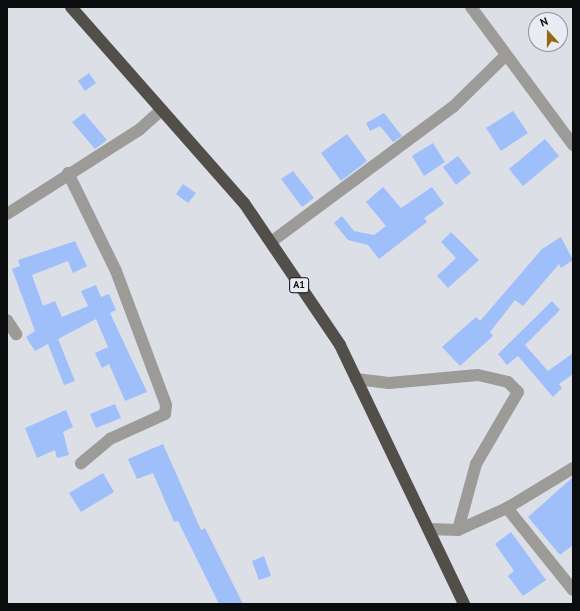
<!DOCTYPE html>
<style>
body{margin:0}
#map{position:relative;width:580px;height:611px;overflow:hidden;background:#dcdfe6;font-family:"PT Sans",sans-serif}
div>[style]{position:absolute}
.building>*{inset:0;background:#9fbffb}
.minor>*{height:12px;margin:-6px;padding:0 6px;transform-origin:6px;border-radius:6px;background:#9d9b98}
.highway>*{height:12px;margin:-6px;padding:0 6px;transform-origin:6px;border-radius:6px;background:#524e49}
span{translate:-50% -50%;white-space:nowrap;text-align:center;line-height:1.15;-webkit-text-stroke:4px #e9edf3;paint-order:stroke}
.shield-label span{padding:1px 3px;background:#e9edf3;border:1px solid;border-radius:3px;-webkit-text-stroke-width:0}
.shield-label{font-size:10px;color:#0b0c0e;font-weight:700}
.frame{position:absolute;inset:0;border:8px solid #0b0c0e;pointer-events:none}
.north{position:absolute;left:528px;top:12px;width:40px;height:40px;box-sizing:border-box;background:#e9edf3;border:1px solid #909397;border-radius:50%;rotate:339deg;font-size:11px;font-weight:700;line-height:16px;text-align:center;color:#0b0c0e}
.north::after{content:'';display:block;margin:auto;width:14px;height:18px;background:#976718;clip-path:polygon(50% 0,100% 100%,50% 72%,0 100%)}
</style>
<div id="map">
<div class="building">
<div style="clip-path:polygon(89px 73px,96px 83px,85px 91px,78px 81px)"></div>
<div style="clip-path:polygon(513px 111px,528px 133px,501px 151px,486px 128px)"></div>
<div style="clip-path:polygon(84px 113px,107px 140px,95px 149px,72px 122px)"></div>
<div style="clip-path:polygon(384px 113px,402px 136px,393px 142px,380px 126px,370px 131px,366px 123px)"></div>
<div style="clip-path:polygon(347px 134px,367px 161px,341px 181px,321px 153px)"></div>
<div style="clip-path:polygon(545px 139px,559px 156px,523px 186px,509px 169px)"></div>
<div style="clip-path:polygon(433px 143px,445px 162px,424px 176px,412px 156px)"></div>
<div style="clip-path:polygon(458px 156px,471px 173px,456px 185px,443px 167px)"></div>
<div style="clip-path:polygon(293px 171px,314px 198px,302px 207px,281px 179px)"></div>
<div style="clip-path:polygon(183px 184px,196px 193px,188px 203px,176px 194px)"></div>
<div style="clip-path:polygon(383px 187px,401px 208px,432px 187px,444px 204px,424px 218px,427px 222px,379px 259px,368px 245px,348px 240px,334px 223px,342px 216px,354px 231px,374px 235px,386px 226px,366px 202px)"></div>
<div style="clip-path:polygon(451px 232px,479px 260px,448px 288px,437px 276px,456px 258px,441px 242px)"></div>
<div style="clip-path:polygon(561px 237px,573px 260px,561px 268px,559px 264px,523px 306px,515px 300px,490px 332px,493px 336px,460px 366px,442px 347px,476px 317px,480px 321px,542px 249px)"></div>
<div style="clip-path:polygon(75px 241px,87px 266px,73px 273px,68px 261px,32px 275px,43px 306px,55px 301px,62px 317px,88px 306px,81px 291px,96px 285px,101px 297px,109px 294px,116px 310px,110px 313px,147px 392px,125px 401px,109px 364px,102px 368px,95px 353px,108px 347px,96px 319px,58px 339px,75px 381px,64px 385px,48px 344px,35px 351px,26px 337px,35px 331px,12px 269px,20px 266px,18px 260px)"></div>
<div style="clip-path:polygon(552px 301px,560px 310px,525px 345px,548px 371px,573px 353px,573px 374px,559px 384px,562px 388px,553px 397px,518px 356px,507px 365px,498px 354px)"></div>
<div style="clip-path:polygon(115px 404px,121px 418px,96px 428px,90px 414px)"></div>
<div style="clip-path:polygon(66px 410px,73px 427px,63px 432px,69px 455px,57px 458px,55px 450px,37px 458px,25px 428px)"></div>
<div style="clip-path:polygon(163px 444px,201px 530px,205px 528px,243px 604px,219px 604px,178px 521px,174px 522px,153px 473px,137px 479px,128px 459px)"></div>
<div style="clip-path:polygon(103px 473px,114px 492px,81px 512px,69px 493px)"></div>
<div style="clip-path:polygon(573px 477px,573px 545px,560px 555px,528px 517px)"></div>
<div style="clip-path:polygon(511px 532px,546px 580px,523px 596px,508px 576px,514px 571px,495px 544px)"></div>
<div style="clip-path:polygon(264px 556px,271px 576px,259px 580px,252px 561px)"></div>
</div>
<div class="minor">
<div style="left:471px;top:7px;width:172px;rotate:53.5deg"></div>
<div style="left:68px;top:173px;width:109px;rotate:63.9deg"></div>
<div style="left:116px;top:271px;width:143px;rotate:69.5deg"></div>
<div style="left:166px;top:405px;width:9px;rotate:96deg"></div>
<div style="left:165px;top:414px;width:60px;rotate:155.6deg"></div>
<div style="left:110px;top:439px;width:38px;rotate:140deg"></div>
<div style="left:7px;top:214px;width:156px;rotate:-32.5deg"></div>
<div style="left:139px;top:130px;width:30px;rotate:-42deg"></div>
<div style="left:271px;top:242px;width:227px;rotate:-36.6deg"></div>
<div style="left:453px;top:107px;width:71px;rotate:-44.4deg"></div>
<div style="left:7px;top:320px;width:17px;rotate:57deg"></div>
<div style="left:356px;top:379px;width:33px;rotate:7deg"></div>
<div style="left:389px;top:383px;width:89px;rotate:-5.1deg"></div>
<div style="left:478px;top:375px;width:31px;rotate:13deg"></div>
<div style="left:508px;top:382px;width:14px;rotate:45deg"></div>
<div style="left:518px;top:392px;width:83px;rotate:120.3deg"></div>
<div style="left:476px;top:464px;width:68px;rotate:105.3deg"></div>
<div style="left:507px;top:508px;width:105px;rotate:51.2deg"></div>
<div style="left:429px;top:529px;width:29px;rotate:2deg"></div>
<div style="left:458px;top:530px;width:54px;rotate:-24.2deg"></div>
<div style="left:507px;top:508px;width:77px;rotate:-31.2deg"></div>
</div>
<div class="highway">
<div style="left:71px;top:7px;width:261px;rotate:48.6deg"></div>
<div style="left:244px;top:203px;width:171px;rotate:55.9deg"></div>
<div style="left:340px;top:345px;width:287px;rotate:64.4deg"></div>
</div>
<div class="shield-label">
<span style="left:299px;top:285px">A1</span>
</div>
<div class="frame"></div>
<div class="north">N</div>
</div>
